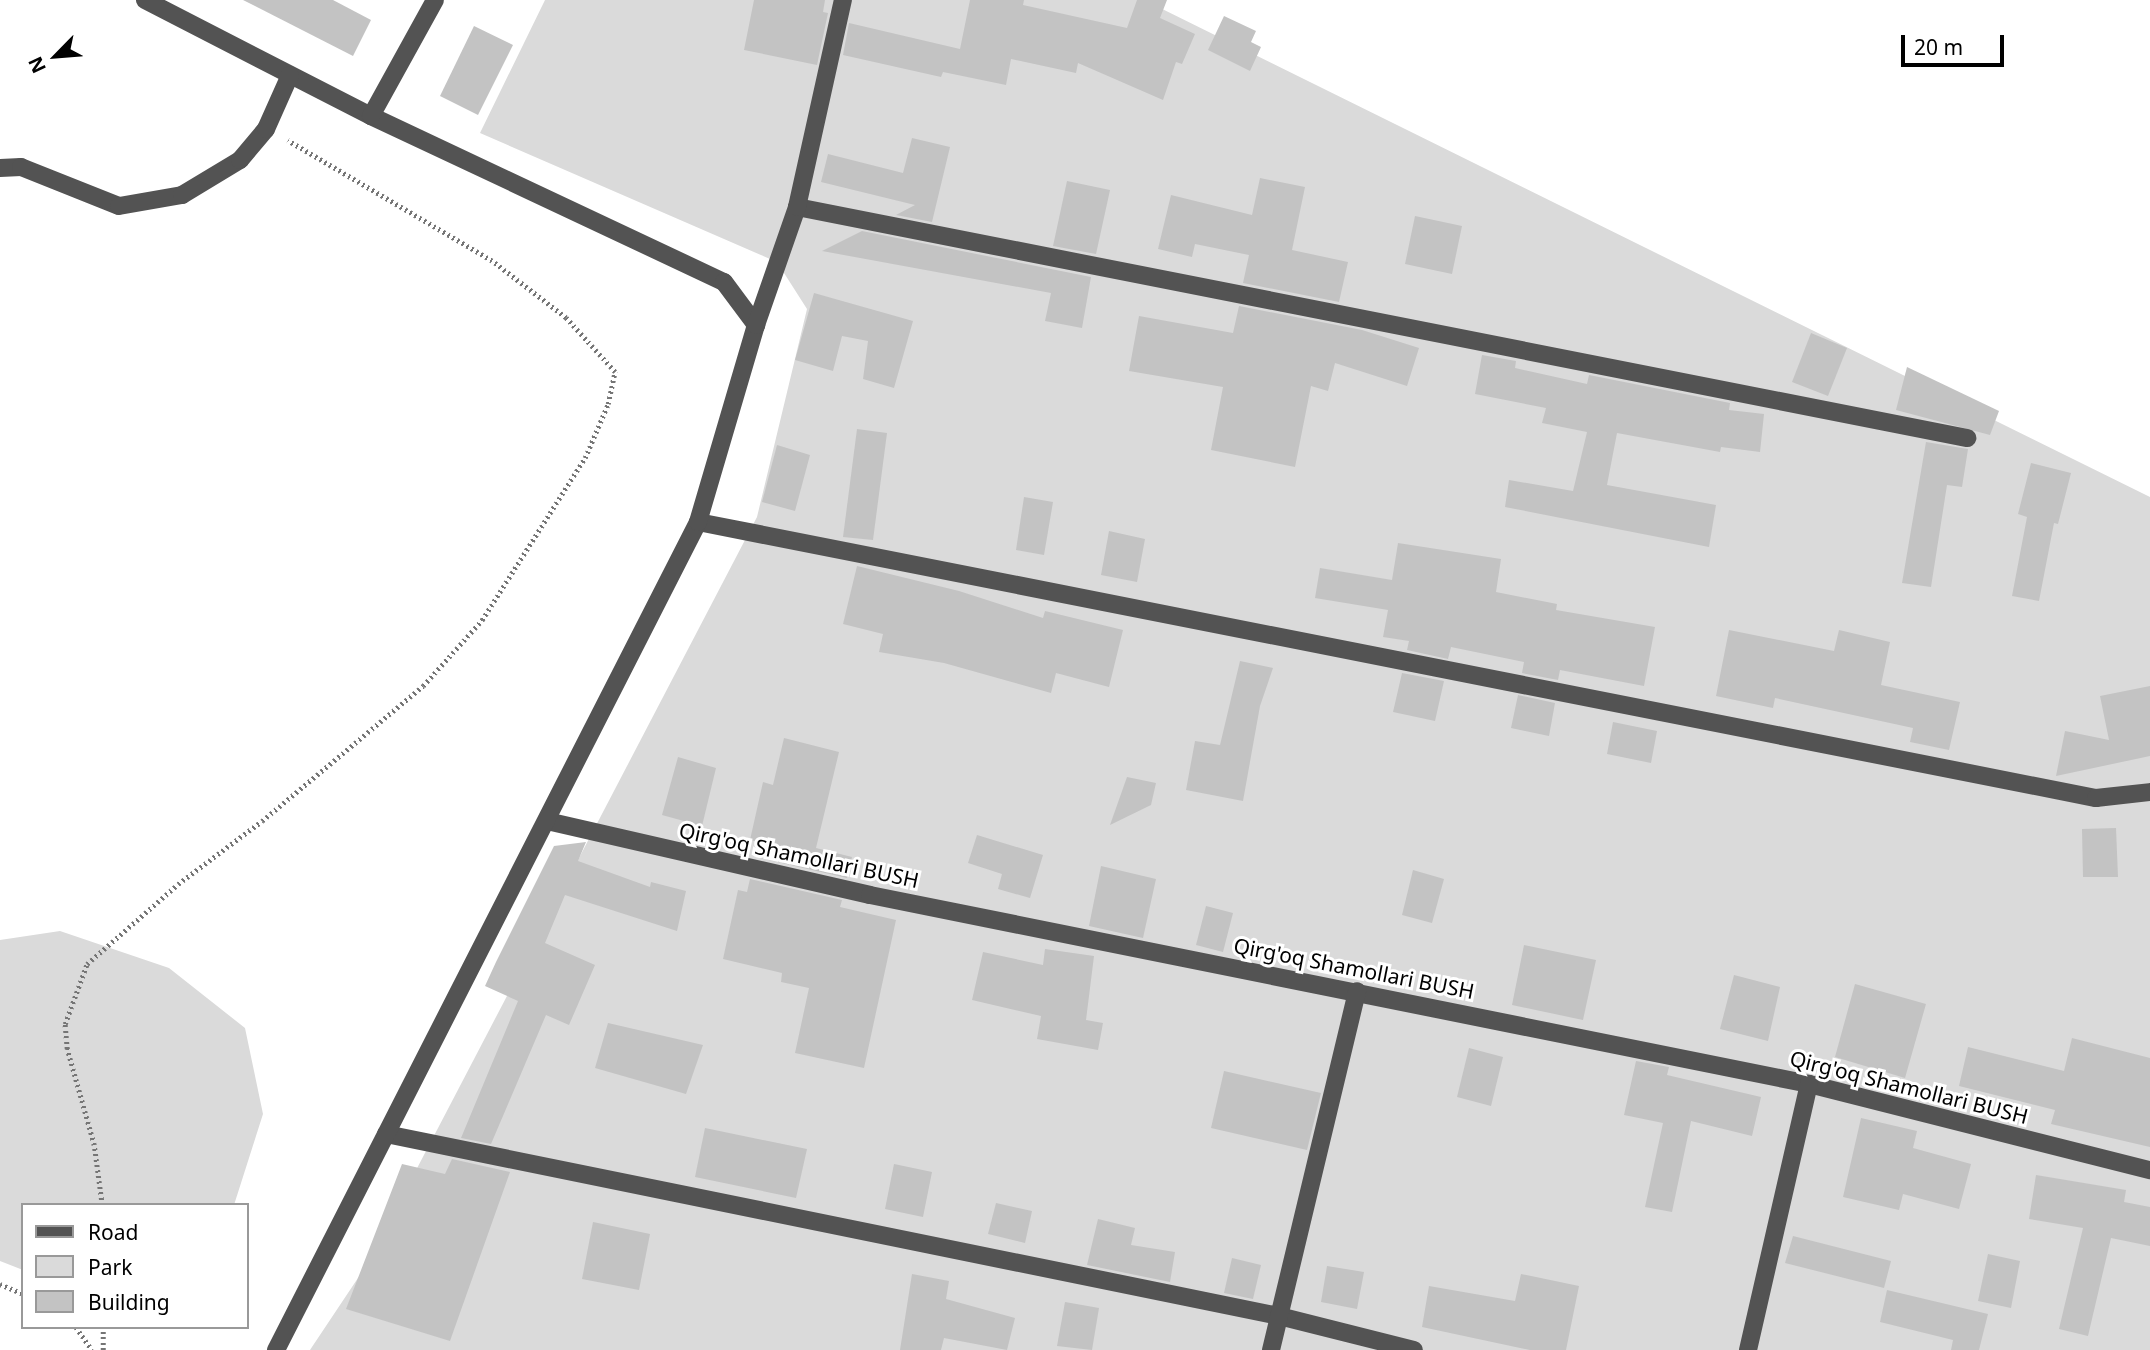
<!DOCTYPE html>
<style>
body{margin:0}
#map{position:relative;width:2150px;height:1350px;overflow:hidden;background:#fff;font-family:"Noto Sans",sans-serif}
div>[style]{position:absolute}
.green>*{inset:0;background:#dadada}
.building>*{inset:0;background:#c3c3c3}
.path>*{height:4.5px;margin-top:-2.25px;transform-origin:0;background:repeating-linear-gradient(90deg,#757575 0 2px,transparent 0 5.5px)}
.minor>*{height:18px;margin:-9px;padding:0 9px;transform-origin:9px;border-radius:9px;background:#535353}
span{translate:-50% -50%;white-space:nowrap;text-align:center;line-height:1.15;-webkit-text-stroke:6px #fff;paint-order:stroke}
.street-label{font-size:21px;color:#000}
.legend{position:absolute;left:21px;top:1203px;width:228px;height:126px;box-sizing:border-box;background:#fff;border:2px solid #999;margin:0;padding:9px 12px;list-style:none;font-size:21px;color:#000}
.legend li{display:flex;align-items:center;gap:14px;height:35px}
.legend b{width:35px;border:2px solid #999}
.north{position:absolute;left:21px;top:21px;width:70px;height:70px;-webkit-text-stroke:5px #fff;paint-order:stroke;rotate:245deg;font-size:19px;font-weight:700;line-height:28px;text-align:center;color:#000}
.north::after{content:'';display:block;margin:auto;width:24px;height:32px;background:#000;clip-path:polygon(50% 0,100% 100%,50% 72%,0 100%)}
.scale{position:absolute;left:1901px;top:35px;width:103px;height:32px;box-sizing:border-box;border:4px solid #000;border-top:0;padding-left:9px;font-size:21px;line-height:24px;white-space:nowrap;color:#000;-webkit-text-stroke:5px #fff;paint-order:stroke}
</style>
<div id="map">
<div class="green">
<div style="clip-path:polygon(545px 0,1144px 0,2150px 497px,2150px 1350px,310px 1350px,366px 1266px,757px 517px,807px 309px,777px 262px,480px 133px)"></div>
<div style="clip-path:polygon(60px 931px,169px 968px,245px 1028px,263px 1114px,234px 1205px,23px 1205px,23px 1270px,0 1261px,0 940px)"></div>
</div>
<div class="building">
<div style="clip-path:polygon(243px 0,333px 0,371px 20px,353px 56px)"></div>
<div style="clip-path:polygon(754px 0,825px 0,823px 12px,828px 13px,817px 65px,744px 50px)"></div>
<div style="clip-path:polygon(970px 0,1024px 0,1023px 5px,1127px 28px,1137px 0,1167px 0,1160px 18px,1195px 34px,1182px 64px,1176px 62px,1163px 100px,1078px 63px,1076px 73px,1011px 59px,1006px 85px,943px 72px,941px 77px,843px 55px,849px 23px,960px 49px)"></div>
<div style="clip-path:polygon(1224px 16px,1256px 31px,1251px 42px,1261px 47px,1250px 71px,1208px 50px)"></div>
<div style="clip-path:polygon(474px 26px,513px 45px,478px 115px,440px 96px)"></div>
<div style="clip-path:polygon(912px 138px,950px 147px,932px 222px,896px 215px,915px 205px,821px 182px,828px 154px,903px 173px)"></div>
<div style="clip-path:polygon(1260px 178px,1305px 187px,1292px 250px,1348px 262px,1339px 302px,1243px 283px,1249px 255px,1195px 244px,1192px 257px,1158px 249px,1171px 195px,1252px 215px)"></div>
<div style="clip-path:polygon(1067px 181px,1110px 190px,1096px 254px,1053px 246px)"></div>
<div style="clip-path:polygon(1415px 216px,1462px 226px,1452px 274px,1405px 264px)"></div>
<div style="clip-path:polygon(862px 231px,1091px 277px,1082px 328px,1045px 321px,1051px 293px,822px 251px)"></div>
<div style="clip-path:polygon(814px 293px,913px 321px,894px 388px,863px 379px,868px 341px,842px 336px,833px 371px,795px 360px)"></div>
<div style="clip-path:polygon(1239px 306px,1362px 330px,1419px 348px,1407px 386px,1335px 363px,1328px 391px,1311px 386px,1295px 467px,1211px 450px,1223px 387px,1129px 371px,1139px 316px,1233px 333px)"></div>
<div style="clip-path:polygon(1811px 333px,1847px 348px,1828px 396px,1792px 382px)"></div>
<div style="clip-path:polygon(1482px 355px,1516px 361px,1515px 368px,1587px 384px,1589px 375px,1730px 403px,1729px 410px,1764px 414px,1760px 452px,1721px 447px,1720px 452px,1617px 433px,1607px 485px,1716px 505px,1709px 547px,1505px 507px,1509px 480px,1573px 491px,1587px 432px,1542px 423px,1546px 408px,1475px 394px)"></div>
<div style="clip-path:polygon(1907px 367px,1999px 411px,1990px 435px,1896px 410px)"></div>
<div style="clip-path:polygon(857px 429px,887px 433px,873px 540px,843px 537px)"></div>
<div style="clip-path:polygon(1926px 442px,1968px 449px,1962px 487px,1947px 485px,1931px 587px,1902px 583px)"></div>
<div style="clip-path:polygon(777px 445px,810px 455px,795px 511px,762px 502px)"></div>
<div style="clip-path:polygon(2031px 463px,2071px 473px,2058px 524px,2054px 523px,2039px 601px,2012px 596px,2027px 517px,2018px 514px)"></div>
<div style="clip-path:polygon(1024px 497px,1053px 502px,1044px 555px,1016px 550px)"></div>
<div style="clip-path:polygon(1109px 531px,1145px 539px,1137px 582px,1101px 575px)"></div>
<div style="clip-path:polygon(1398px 543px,1501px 559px,1496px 592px,1557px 604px,1556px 610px,1655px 627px,1644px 686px,1560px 670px,1558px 680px,1522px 673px,1524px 662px,1451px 647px,1448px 659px,1407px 650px,1409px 641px,1383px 637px,1388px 610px,1315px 598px,1320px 568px,1392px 580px)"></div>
<div style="clip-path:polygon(857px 566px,959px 591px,1043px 618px,1045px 611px,1123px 630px,1109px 687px,1056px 673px,1051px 693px,944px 663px,879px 652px,883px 634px,843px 624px)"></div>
<div style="clip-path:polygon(1729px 630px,1834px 651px,1839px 630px,1890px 642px,1881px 685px,1960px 702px,1949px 750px,1910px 742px,1913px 728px,1775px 698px,1773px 708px,1716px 696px)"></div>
<div style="clip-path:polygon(1240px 661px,1273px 668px,1260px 706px,1243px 801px,1186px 790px,1195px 741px,1220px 745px)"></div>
<div style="clip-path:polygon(1402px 673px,1444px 681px,1435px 721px,1393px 712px)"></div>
<div style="clip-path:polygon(2150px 686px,2150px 756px,2056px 776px,2065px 731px,2109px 740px,2100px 696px)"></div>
<div style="clip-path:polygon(1518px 695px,1555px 703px,1549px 736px,1511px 728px)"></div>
<div style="clip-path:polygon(1613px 722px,1657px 731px,1651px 763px,1607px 754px)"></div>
<div style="clip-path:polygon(784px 738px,839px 752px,816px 848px,852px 857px,847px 878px,756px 857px,759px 842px,750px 840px,763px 782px,773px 785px)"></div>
<div style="clip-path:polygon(678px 757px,716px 768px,702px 826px,662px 815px)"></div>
<div style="clip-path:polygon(1127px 777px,1156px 783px,1151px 805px,1110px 825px)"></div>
<div style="clip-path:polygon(2116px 828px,2118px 877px,2083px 877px,2082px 829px)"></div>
<div style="clip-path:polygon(977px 835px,1043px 855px,1030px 898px,998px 889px,1002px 874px,968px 863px)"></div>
<div style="clip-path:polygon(586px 842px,578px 861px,650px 887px,651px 882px,686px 891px,677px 931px,565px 895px,545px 943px,595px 965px,569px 1025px,546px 1015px,491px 1144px,461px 1138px,518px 1001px,485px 986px,496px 962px,554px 846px)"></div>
<div style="clip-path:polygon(1101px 866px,1156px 879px,1143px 938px,1089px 926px)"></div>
<div style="clip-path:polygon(1413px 870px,1444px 879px,1432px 923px,1402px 915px)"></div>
<div style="clip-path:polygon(750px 879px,842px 900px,840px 907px,896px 920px,864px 1068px,795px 1053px,809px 988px,781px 982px,782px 973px,723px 959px,738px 890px,747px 892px)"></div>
<div style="clip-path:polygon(1206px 906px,1233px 913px,1223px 952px,1196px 945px)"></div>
<div style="clip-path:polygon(1524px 945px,1596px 960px,1583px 1020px,1512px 1005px)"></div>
<div style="clip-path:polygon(1045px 949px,1094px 956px,1086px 1020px,1103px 1023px,1098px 1050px,1037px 1039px,1041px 1016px,972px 1000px,983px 952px,1043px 965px)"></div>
<div style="clip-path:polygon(1734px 975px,1780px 987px,1768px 1041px,1720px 1029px)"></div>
<div style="clip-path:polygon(1855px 984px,1926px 1004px,1905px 1078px,1835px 1057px)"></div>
<div style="clip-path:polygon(608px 1023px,703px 1045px,686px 1094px,595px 1068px)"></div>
<div style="clip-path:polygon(2072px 1038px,2150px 1058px,2150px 1147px,2051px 1124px,2055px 1110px,1959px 1086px,1968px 1047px,2064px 1071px)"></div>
<div style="clip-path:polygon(1469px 1048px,1503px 1057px,1491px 1106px,1457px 1097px)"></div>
<div style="clip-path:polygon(1636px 1061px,1669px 1067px,1667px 1075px,1761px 1097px,1752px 1136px,1691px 1121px,1672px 1212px,1645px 1207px,1663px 1123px,1624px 1115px)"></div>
<div style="clip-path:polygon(1224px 1071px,1321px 1093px,1307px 1150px,1211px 1128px)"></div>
<div style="clip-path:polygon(1861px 1118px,1917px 1131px,1913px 1148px,1971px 1164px,1959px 1209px,1903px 1194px,1899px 1210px,1843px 1197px)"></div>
<div style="clip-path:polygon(705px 1128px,807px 1149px,796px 1198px,695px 1177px)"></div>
<div style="clip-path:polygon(452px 1159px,510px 1172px,450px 1341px,346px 1309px,402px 1164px,445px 1174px)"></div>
<div style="clip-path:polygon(894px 1164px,932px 1172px,923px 1217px,885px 1209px)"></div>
<div style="clip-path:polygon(2036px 1175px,2126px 1190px,2124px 1202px,2150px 1207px,2150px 1246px,2111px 1238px,2088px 1336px,2059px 1329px,2083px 1228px,2029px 1219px)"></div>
<div style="clip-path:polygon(996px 1203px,1032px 1211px,1025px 1243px,988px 1234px)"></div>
<div style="clip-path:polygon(1098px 1219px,1135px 1228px,1131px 1245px,1175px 1252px,1170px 1282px,1087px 1265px)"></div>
<div style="clip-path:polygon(593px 1222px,650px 1234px,639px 1290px,582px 1279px)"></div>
<div style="clip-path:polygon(1793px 1236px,1891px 1261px,1884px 1288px,1785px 1263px)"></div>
<div style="clip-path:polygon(1988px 1254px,2020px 1261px,2011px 1308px,1978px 1301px)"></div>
<div style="clip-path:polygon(1232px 1258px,1261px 1265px,1253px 1299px,1224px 1293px)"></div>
<div style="clip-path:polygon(1327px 1266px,1364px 1272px,1357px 1309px,1321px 1302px)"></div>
<div style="clip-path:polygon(912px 1274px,949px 1281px,946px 1299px,1015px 1318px,1007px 1350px,944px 1338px,941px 1350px,900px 1350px)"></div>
<div style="clip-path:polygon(1521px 1274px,1579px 1286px,1566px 1350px,1530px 1350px,1422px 1327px,1429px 1286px,1515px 1301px)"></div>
<div style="clip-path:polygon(1887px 1290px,1988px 1314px,1979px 1350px,1951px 1350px,1953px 1340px,1880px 1322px)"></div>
<div style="clip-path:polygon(1065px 1302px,1099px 1308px,1092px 1350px,1057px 1346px)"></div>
</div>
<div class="path">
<div style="left:102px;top:1205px;width:61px;rotate:-97.6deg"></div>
<div style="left:94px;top:1145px;width:100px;rotate:-105.7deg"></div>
<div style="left:67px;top:1049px;width:25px;rotate:-95deg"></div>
<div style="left:65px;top:1024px;width:64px;rotate:-69.9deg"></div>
<div style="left:87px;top:964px;width:121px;rotate:-41.3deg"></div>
<div style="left:178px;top:884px;width:105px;rotate:-36.9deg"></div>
<div style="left:262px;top:821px;width:210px;rotate:-40deg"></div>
<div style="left:423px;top:686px;width:89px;rotate:-48.2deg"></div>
<div style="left:482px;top:620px;width:192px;rotate:-57.6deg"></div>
<div style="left:585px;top:458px;width:59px;rotate:-66.9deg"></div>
<div style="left:608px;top:404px;width:33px;rotate:-78deg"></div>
<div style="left:615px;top:372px;width:73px;rotate:-132.2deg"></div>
<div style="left:566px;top:318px;width:93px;rotate:-142.4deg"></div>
<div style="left:492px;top:261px;width:237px;rotate:-149.5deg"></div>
<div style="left:0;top:1284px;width:25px;rotate:23deg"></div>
<div style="left:76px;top:1327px;width:28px;rotate:55deg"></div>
<div style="left:103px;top:1350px;width:23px;rotate:-90deg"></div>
</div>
<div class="minor">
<div style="left:145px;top:0;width:254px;rotate:27.2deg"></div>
<div style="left:371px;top:116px;width:390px;rotate:25.2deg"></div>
<div style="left:724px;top:282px;width:54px;rotate:53.3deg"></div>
<div style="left:371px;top:116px;width:132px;rotate:-61.1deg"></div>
<div style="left:0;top:168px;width:21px;rotate:-3deg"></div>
<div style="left:21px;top:167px;width:105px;rotate:21.7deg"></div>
<div style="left:119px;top:206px;width:64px;rotate:-9.9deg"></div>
<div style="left:182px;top:195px;width:68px;rotate:-31.1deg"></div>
<div style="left:240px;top:160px;width:40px;rotate:-50deg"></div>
<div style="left:266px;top:129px;width:59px;rotate:-66deg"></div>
<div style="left:797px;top:207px;width:1193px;rotate:11.17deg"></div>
<div style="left:698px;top:522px;width:1425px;rotate:11.17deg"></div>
<div style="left:2096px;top:798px;width:54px;rotate:-6.3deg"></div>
<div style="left:547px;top:821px;width:331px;rotate:12.9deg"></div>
<div style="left:870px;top:895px;width:958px;rotate:11.38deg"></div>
<div style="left:1809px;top:1084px;width:352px;rotate:14.2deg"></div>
<div style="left:386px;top:1134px;width:911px;rotate:11.52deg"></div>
<div style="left:1279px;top:1316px;width:139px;rotate:14.1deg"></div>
<div style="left:276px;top:1350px;width:929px;rotate:-62.99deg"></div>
<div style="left:698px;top:522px;width:205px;rotate:-73.6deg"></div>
<div style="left:756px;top:325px;width:125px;rotate:-70.8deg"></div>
<div style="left:797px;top:207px;width:212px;rotate:-77.5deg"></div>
<div style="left:1271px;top:1350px;width:369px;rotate:-76.5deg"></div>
<div style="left:1748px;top:1350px;width:273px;rotate:-77.1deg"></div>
</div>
<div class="street-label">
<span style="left:799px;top:855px;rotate:12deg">Qirg'oq Shamollari BUSH</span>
<span style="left:1354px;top:968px;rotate:11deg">Qirg'oq Shamollari BUSH</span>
<span style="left:1909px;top:1087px;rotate:14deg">Qirg'oq Shamollari BUSH</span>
</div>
<ul class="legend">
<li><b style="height:9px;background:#535353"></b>Road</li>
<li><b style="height:19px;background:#dadada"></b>Park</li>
<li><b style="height:19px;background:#c3c3c3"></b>Building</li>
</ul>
<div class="north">N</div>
<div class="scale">20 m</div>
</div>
